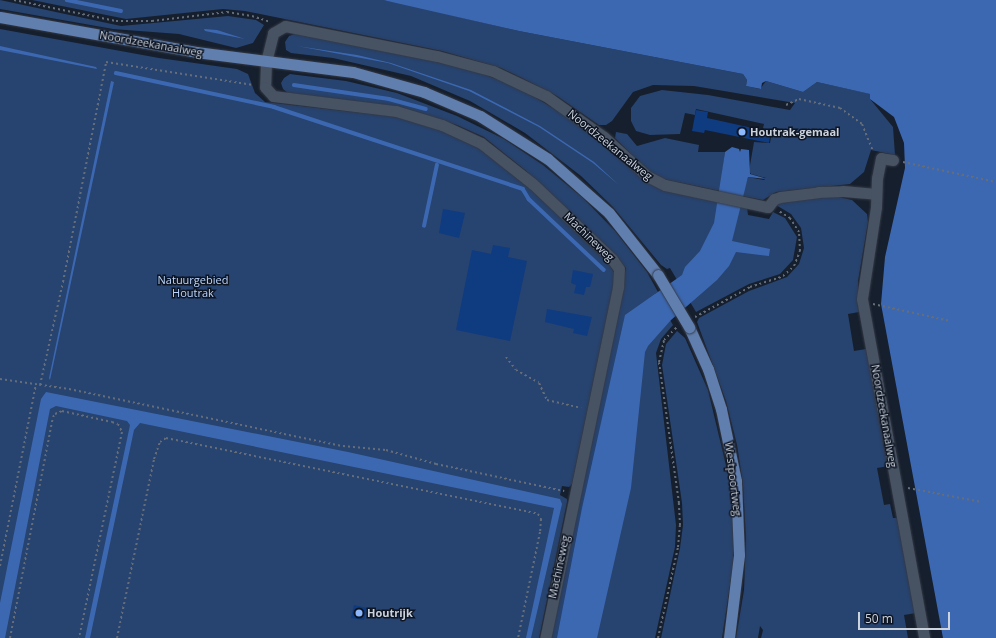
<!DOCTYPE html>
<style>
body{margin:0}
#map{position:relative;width:996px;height:638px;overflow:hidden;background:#161f2d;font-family:"Open Sans",sans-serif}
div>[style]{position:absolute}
.green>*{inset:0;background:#27436f}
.water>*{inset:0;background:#3c68b2}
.stream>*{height:3.5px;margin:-1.75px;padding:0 1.75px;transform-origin:1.75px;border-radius:1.75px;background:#3c68b2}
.building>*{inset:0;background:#0f3b81}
.path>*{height:2px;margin-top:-1px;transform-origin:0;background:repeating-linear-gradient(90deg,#656d79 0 2px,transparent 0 5px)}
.roads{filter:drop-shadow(0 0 1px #333945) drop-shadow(0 0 1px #333945)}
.minor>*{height:11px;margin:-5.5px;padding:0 5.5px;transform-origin:5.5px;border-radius:5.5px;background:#475262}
.tertiary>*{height:11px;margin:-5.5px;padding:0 5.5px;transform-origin:5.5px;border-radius:5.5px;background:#475262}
.primary>*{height:11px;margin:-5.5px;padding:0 5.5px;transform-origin:5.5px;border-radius:5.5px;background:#607eae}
.bridges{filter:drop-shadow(0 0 1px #333945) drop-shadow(0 0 1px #333945)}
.primary-bridge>*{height:11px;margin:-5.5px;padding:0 5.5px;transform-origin:5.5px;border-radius:5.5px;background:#607eae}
.dots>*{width:11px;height:11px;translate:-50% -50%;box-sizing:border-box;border:2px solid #0d1523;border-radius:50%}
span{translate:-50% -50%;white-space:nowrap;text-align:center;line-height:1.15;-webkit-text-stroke:3px #0d1523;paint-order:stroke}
.street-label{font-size:11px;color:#cdd3dd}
.poi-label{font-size:11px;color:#cdd3dd;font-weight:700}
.left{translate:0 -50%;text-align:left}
.park-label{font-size:11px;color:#bcd6fe}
.scale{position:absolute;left:858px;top:612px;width:92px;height:18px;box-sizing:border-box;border:2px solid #cdd3dd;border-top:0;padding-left:5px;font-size:12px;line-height:14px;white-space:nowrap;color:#cdd3dd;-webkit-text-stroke:3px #0d1523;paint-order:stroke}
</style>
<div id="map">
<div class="green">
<div style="clip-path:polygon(0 0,121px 26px,228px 16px,256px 20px,264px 25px,253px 43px,236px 48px,179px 34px,113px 29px,0 9px)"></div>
<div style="clip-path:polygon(32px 0,383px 0,400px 3px,519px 31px,743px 74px,747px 80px,746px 86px,760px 89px,766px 81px,803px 92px,817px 82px,871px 94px,870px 99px,893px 127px,895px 155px,871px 150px,864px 172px,850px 184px,776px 192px,763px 200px,742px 196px,748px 177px,764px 180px,766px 178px,751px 174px,749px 171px,754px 142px,770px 143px,772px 131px,763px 128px,764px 124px,696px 109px,695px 115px,685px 113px,680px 134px,650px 135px,636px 131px,631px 121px,631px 108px,640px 96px,662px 90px,708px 95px,790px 110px,795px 103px,694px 86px,653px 85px,633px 92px,612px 121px,606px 125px,599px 125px,557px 96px,522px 78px,501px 68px,442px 51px,245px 11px,223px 9px,126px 19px)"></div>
<div style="clip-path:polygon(0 29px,159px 58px,237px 69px,248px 74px,255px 93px,265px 102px,398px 117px,444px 131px,481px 148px,529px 187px,609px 264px,614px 273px,614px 283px,572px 484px,569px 487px,562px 486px,560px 495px,567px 499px,567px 502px,539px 638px,0 638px)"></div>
<div style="clip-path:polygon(297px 33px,452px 65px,486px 75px,521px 89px,573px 120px,654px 186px,747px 207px,748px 215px,769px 219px,773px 212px,785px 218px,797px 237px,793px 260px,780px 274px,749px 284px,696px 312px,670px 268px,667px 269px,661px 265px,613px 207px,581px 176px,525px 133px,470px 101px,411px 76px,333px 58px,291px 53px,286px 50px,285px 42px,289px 36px)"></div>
<div style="clip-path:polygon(290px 74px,346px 81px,397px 93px,457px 116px,504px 139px,543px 165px,583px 198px,615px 231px,647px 272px,658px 292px,655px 294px,673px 325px,661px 339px,656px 353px,676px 525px,675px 547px,655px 638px,549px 638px,626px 268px,525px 170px,484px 137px,457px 125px,401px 107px,288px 93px,283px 89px,281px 83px,284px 78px)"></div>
<div style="clip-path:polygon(616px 132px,627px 134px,637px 146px,665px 138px,699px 145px,698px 152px,725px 152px,720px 191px,663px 179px,648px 171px,615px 138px)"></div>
<div style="clip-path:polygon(834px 196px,852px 200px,867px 214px,868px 222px,858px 281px,859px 312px,848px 314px,854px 351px,866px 349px,889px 466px,877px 468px,884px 505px,890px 504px,893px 518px,897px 518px,916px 613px,904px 615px,908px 638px,761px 638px,763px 630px,760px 626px,758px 638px,736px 638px,744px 590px,746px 539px,743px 484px,737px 445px,726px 401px,697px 322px,699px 318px,749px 291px,787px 277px,799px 264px,804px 248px,801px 228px,791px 214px,776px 205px,777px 203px)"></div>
<div style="clip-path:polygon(677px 331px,685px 338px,708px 390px,729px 478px,733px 520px,733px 565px,722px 638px,661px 638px,680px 548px,683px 525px,682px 503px,662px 365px,666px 344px)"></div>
</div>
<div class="water">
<div style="clip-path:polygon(383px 0,996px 0,996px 638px,943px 638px,936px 600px,881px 304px,885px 257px,905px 168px,904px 143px,894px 117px,870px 99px,870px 94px,817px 82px,803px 92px,766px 81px,762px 83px,761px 89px,746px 86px,747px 80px,743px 74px,519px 31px)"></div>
<div style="clip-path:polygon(204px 29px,217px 30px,245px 39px,205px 31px)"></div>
<div style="clip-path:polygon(0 46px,96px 67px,97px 69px,0 50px)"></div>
<div style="clip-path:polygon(297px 46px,357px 55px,391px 63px,471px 90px,540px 126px,594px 162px,620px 186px,593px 163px,539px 127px,469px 91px,388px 63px)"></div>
<div style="clip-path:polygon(111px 81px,114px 82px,50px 380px,49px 378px)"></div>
<div style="clip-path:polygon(732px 147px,739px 149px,740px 152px,741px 149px,749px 150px,750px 174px,767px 179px,748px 177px,732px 241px,770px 249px,769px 256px,736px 252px,729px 266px,717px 280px,671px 320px,648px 346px,645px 352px,631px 488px,597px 638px,557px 638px,582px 508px,625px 315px,682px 275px,685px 267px,700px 251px,714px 223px,725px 152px)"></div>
<div style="clip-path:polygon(46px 392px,348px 452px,560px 499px,562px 504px,531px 638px,526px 638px,554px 508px,140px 423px,134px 430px,90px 638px,85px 638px,130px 425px,127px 421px,56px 406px,50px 409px,5px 638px,0 638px,0 603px,41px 399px)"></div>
</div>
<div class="stream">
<div style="left:67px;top:0;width:55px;rotate:11.5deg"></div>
<div style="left:116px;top:73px;width:162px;rotate:12.1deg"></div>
<div style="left:274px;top:107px;width:262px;rotate:18.2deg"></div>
<div style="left:523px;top:189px;width:12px;rotate:59deg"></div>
<div style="left:529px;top:199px;width:103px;rotate:43.4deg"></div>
<div style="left:294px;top:85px;width:96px;rotate:8.4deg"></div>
<div style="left:389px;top:99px;width:38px;rotate:15deg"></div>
<div style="left:424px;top:226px;width:62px;rotate:-78deg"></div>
</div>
<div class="building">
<div style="clip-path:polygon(696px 110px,708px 112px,707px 118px,771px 132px,769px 143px,705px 130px,704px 133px,692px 131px)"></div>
<div style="clip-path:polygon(443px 209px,465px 213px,459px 238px,439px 233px)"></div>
<div style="clip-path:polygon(493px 245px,510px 248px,508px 257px,527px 261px,510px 341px,456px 330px,472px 250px,491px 254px)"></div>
<div style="clip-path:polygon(573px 270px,593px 274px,590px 287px,586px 287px,584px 295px,574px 293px,576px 285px,571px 283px)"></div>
<div style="clip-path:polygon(547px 309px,592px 317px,587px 336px,573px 333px,574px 329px,545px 322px)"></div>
<div style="clip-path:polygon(354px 605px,367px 608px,364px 620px,351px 618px)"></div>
</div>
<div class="path">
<div style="left:14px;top:0;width:104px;rotate:11.6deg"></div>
<div style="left:116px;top:21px;width:36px"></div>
<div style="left:152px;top:21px;width:76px;rotate:-6.8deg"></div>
<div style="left:227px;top:12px;width:25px;rotate:9deg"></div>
<div style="left:252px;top:16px;width:19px;rotate:18deg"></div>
<div style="left:786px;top:105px;width:14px;rotate:-25deg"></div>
<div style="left:799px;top:99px;width:42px;rotate:12.4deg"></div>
<div style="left:840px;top:108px;width:27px;rotate:36deg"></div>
<div style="left:862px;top:124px;width:29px;rotate:68deg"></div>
<div style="left:903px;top:162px;width:95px;rotate:12.1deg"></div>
<div style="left:873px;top:304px;width:79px;rotate:12.4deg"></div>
<div style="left:695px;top:317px;width:63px;rotate:-28.6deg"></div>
<div style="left:750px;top:287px;width:35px;rotate:-18deg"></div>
<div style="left:783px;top:276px;width:15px;rotate:-42deg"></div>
<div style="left:794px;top:266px;width:16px;rotate:-68deg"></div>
<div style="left:800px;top:251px;width:19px;rotate:-93deg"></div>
<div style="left:799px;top:232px;width:17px;rotate:-123deg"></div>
<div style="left:790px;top:218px;width:13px;rotate:-148deg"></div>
<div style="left:506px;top:357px;width:16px;rotate:52deg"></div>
<div style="left:516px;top:370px;width:26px;rotate:29deg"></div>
<div style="left:539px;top:383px;width:19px;rotate:65deg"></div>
<div style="left:547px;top:400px;width:35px;rotate:13deg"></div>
<div style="left:0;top:379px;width:70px;rotate:8.2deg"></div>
<div style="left:69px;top:389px;width:280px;rotate:11.8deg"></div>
<div style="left:343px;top:446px;width:43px;rotate:5.3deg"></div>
<div style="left:386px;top:450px;width:52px;rotate:15.6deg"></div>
<div style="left:436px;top:464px;width:131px;rotate:11.9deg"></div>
<div style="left:40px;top:385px;width:106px;rotate:-77.4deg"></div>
<div style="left:63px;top:282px;width:224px;rotate:-78.9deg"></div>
<div style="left:106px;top:62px;width:149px;rotate:8.9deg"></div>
<div style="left:908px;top:488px;width:75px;rotate:10.7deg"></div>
<div style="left:0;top:566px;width:185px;rotate:-78.8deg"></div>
<div style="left:10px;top:638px;width:225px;rotate:-79deg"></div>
<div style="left:53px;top:417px;width:4px;rotate:-56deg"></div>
<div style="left:55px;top:414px;width:8px;rotate:-23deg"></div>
<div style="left:62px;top:411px;width:51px;rotate:12.4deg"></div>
<div style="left:112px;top:422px;width:6px;rotate:18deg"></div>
<div style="left:118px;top:424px;width:9px;rotate:63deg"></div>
<div style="left:122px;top:432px;width:210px;rotate:101.8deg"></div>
<div style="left:117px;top:638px;width:183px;rotate:-78.3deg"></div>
<div style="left:154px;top:459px;width:18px;rotate:-71deg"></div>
<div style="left:160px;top:442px;width:7px;rotate:-34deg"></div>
<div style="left:166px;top:438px;width:380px;rotate:11.5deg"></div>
<div style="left:538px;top:514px;width:6px;rotate:59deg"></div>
<div style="left:541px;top:519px;width:13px;rotate:94deg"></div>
<div style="left:540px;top:532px;width:108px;rotate:101.7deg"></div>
<div style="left:658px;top:638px;width:93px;rotate:-77.6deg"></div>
<div style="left:678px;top:547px;width:22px;rotate:-85deg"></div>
<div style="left:680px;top:525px;width:22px;rotate:-93deg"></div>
<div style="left:679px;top:503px;width:142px;rotate:-98.1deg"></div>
<div style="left:659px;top:362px;width:23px;rotate:-77deg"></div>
<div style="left:664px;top:340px;width:18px;rotate:-45deg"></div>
</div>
<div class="roads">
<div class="minor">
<div style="left:266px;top:62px;width:30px;rotate:-76deg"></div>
<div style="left:273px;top:33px;width:14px;rotate:-30deg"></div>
<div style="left:285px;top:26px;width:155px;rotate:11.2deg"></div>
<div style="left:437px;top:56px;width:58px;rotate:15deg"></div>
<div style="left:493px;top:71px;width:59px;rotate:25.3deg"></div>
<div style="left:546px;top:96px;width:71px;rotate:35.3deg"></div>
<div style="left:604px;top:137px;width:58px;rotate:42.2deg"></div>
<div style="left:647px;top:176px;width:20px;rotate:27deg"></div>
<div style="left:665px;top:185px;width:105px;rotate:12.1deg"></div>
<div style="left:768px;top:207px;width:10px;rotate:-53deg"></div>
<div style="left:774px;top:199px;width:6px;rotate:-18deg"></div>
<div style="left:780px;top:197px;width:38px;rotate:-7deg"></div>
<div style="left:818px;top:192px;width:25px;rotate:-2deg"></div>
<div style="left:843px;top:191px;width:33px;rotate:5deg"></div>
<div style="left:893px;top:160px;width:12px;rotate:-171deg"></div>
<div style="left:881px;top:158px;width:20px;rotate:101deg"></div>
<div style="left:877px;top:178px;width:29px;rotate:92deg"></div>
<div style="left:876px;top:207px;width:93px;rotate:98.7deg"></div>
<div style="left:862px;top:299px;width:345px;rotate:79.6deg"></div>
</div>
<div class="tertiary">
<div style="left:266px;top:62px;width:25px;rotate:92deg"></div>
<div style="left:265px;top:87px;width:12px;rotate:48deg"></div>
<div style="left:273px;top:96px;width:124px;rotate:7deg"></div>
<div style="left:396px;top:111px;width:48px;rotate:16.9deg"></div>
<div style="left:442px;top:125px;width:43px;rotate:24.8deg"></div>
<div style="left:481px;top:143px;width:66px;rotate:38.3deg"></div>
<div style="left:533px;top:184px;width:109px;rotate:43.5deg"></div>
<div style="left:612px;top:259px;width:12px;rotate:55deg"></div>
<div style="left:619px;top:269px;width:18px;rotate:93deg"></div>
<div style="left:618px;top:287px;width:359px;rotate:101.7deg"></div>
</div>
<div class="primary">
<div style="left:0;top:17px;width:199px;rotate:10.1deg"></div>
<div style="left:196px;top:52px;width:158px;rotate:7.3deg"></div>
<div style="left:353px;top:72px;width:74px;rotate:15.7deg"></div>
<div style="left:424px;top:92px;width:61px;rotate:23.2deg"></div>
<div style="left:480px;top:116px;width:80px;rotate:32.3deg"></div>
<div style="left:548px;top:159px;width:81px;rotate:41.5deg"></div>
<div style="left:609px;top:213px;width:79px;rotate:51.7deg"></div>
<div style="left:689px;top:327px;width:46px;rotate:65.7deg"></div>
<div style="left:708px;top:369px;width:42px;rotate:72deg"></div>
<div style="left:721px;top:409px;width:74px;rotate:78.2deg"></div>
<div style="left:736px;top:481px;width:74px;rotate:87.7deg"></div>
<div style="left:739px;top:555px;width:84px;rotate:96.9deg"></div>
</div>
</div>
<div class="bridges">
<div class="primary-bridge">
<div style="left:658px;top:275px;width:61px;rotate:59.2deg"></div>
</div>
</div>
<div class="dots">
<div style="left:742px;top:132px;background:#8eb8fd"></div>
<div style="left:359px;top:613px;background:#8eb8fd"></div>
</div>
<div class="street-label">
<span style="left:151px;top:44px;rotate:10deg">Noordzeekanaalweg</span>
<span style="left:610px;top:145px;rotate:39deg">Noordzeekanaalweg</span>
<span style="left:589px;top:237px;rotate:44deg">Machineweg</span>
<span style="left:884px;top:416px;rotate:80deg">Noordzeekanaalweg</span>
<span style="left:733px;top:479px;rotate:83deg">Westpoortweg</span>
<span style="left:559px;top:567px;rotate:-78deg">Machineweg</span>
</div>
<div class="poi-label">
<span class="left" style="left:750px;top:132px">Houtrak-gemaal</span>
<span class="left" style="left:367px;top:613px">Houtrijk</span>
</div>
<div class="park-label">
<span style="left:193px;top:287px">Natuurgebied<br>Houtrak</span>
</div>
<div class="scale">50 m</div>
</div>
